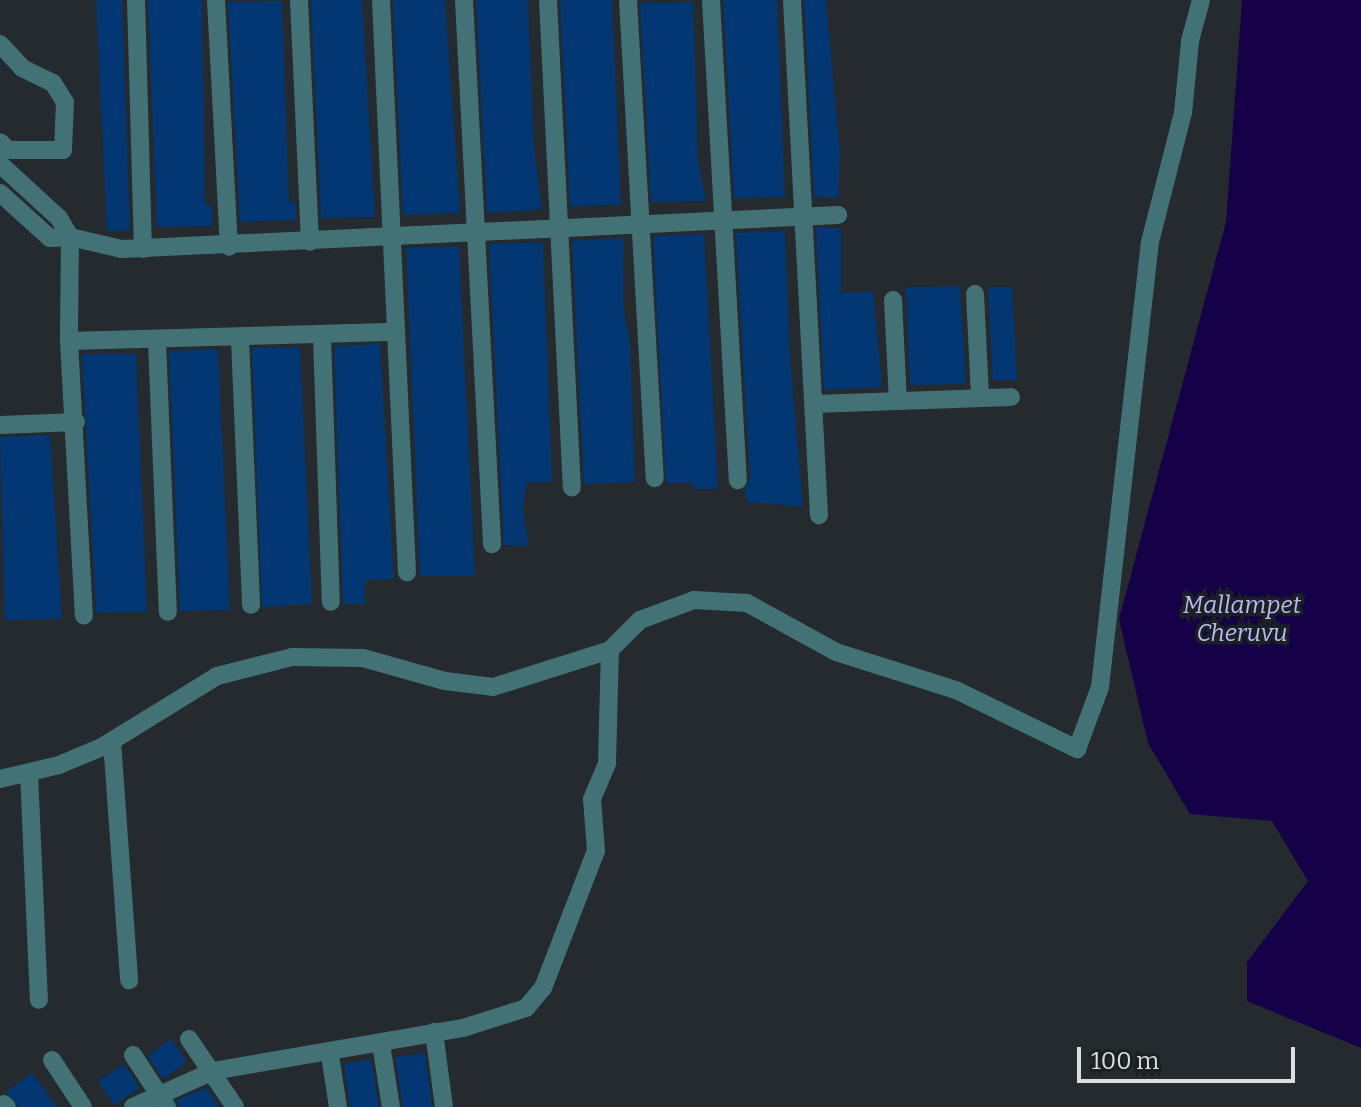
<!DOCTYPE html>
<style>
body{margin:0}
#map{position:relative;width:1361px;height:1107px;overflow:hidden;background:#242a2d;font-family:Bitter,serif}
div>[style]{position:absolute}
.water>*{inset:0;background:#150147}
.building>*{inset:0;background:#033773}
.minor>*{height:18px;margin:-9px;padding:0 9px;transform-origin:9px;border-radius:9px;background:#437276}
span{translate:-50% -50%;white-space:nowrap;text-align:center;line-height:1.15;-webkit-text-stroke:7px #1b2023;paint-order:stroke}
.water-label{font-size:24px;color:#b9baf8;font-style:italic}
.scale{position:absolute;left:1077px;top:1047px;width:218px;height:36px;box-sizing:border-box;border:4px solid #dbdfe1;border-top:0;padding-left:10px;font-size:24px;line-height:28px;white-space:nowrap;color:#dbdfe1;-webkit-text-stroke:6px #1b2023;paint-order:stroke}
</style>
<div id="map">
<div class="water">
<div style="clip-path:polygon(1242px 0,1361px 0,1361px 1048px,1247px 1001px,1247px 962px,1308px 881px,1272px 821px,1190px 814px,1148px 743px,1119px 619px,1226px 222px)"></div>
</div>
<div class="building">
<div style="clip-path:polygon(96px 0,122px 0,130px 230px,107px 231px)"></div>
<div style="clip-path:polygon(148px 0,202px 0,205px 205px,212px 205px,212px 226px,157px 227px)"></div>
<div style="clip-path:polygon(311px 0,362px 0,375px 217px,321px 218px)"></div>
<div style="clip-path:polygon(393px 0,445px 0,460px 213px,403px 215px)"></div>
<div style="clip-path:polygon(476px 0,528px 0,534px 149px,542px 209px,487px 213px)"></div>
<div style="clip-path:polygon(560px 0,612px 0,621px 205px,570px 206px)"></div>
<div style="clip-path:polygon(723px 0,777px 0,785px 197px,734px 198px)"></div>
<div style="clip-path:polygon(804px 0,826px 0,840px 155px,838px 198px,814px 196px)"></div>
<div style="clip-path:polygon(282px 1px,289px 202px,295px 202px,296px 220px,240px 222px,228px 2px)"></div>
<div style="clip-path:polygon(693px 2px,698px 160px,706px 201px,651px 202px,640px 3px)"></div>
<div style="clip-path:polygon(816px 228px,841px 228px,841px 293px,873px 291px,882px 387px,824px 390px)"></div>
<div style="clip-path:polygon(785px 231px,790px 356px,803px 507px,747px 502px,745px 489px,750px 479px,736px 233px)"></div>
<div style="clip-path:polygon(704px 234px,718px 489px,693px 489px,693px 483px,666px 483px,653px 236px)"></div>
<div style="clip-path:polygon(624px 238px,623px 305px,630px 343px,635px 482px,584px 484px,572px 241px)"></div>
<div style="clip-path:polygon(543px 242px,552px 482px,527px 482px,523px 510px,529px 546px,504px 545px,489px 244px)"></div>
<div style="clip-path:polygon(459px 246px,475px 576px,420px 576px,406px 248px)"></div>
<div style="clip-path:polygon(960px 286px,966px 384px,910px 385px,906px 287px)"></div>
<div style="clip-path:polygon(988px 287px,1012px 287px,1017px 380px,993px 380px)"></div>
<div style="clip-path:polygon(380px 344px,394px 579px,365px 580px,365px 604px,343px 604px,334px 346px)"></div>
<div style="clip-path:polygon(300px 347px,312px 604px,262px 607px,252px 348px)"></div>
<div style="clip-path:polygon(218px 349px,230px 610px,180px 611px,169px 351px)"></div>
<div style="clip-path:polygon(82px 354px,136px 354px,147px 612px,96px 613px)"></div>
<div style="clip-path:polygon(50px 435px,62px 619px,5px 620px,0 437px)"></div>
<div style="clip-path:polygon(171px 1039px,187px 1062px,163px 1079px,148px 1056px)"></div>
<div style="clip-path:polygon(425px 1053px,432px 1107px,403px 1107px,395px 1057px)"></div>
<div style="clip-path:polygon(371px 1059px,379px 1107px,350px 1107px,344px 1064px)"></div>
<div style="clip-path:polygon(124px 1064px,140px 1088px,114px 1105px,98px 1081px)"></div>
<div style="clip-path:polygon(32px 1073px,57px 1107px,19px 1107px,6px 1092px)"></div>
<div style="clip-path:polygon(206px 1088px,219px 1107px,179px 1107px,177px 1100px)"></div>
</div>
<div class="minor">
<div style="left:136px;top:0;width:249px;rotate:88.4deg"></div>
<div style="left:216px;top:0;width:247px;rotate:87deg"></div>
<div style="left:299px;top:0;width:242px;rotate:87.4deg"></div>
<div style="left:381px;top:0;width:573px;rotate:87.4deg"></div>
<div style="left:464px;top:0;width:545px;rotate:87.05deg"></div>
<div style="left:548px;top:0;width:488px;rotate:87.2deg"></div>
<div style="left:628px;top:0;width:479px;rotate:86.8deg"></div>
<div style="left:711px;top:0;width:481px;rotate:86.8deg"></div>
<div style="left:792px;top:0;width:516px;rotate:87deg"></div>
<div style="left:0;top:44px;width:33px;rotate:47deg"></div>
<div style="left:22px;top:68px;width:34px;rotate:26deg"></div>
<div style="left:53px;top:83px;width:22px;rotate:58deg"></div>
<div style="left:65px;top:102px;width:48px;rotate:92.4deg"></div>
<div style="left:63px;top:150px;width:55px;rotate:180deg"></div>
<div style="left:8px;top:150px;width:11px;rotate:-135deg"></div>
<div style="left:0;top:164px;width:80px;rotate:42.5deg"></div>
<div style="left:59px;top:218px;width:22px;rotate:60deg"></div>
<div style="left:70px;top:237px;width:104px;rotate:90.6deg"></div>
<div style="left:69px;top:341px;width:275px;rotate:86.9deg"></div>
<div style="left:0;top:193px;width:67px;rotate:42deg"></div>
<div style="left:50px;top:238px;width:20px;rotate:-3deg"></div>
<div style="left:70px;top:237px;width:53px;rotate:13deg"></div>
<div style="left:122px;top:249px;width:717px;rotate:-2.72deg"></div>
<div style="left:975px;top:294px;width:104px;rotate:87.2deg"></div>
<div style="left:893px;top:300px;width:101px;rotate:87.2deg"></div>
<div style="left:322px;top:336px;width:266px;rotate:88.1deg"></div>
<div style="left:240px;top:340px;width:265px;rotate:87.6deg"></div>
<div style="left:69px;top:341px;width:327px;rotate:-1.6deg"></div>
<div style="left:157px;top:342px;width:270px;rotate:87.7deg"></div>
<div style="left:814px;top:404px;width:197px;rotate:-2deg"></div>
<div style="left:0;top:425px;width:76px;rotate:-2.3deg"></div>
<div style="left:112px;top:741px;width:240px;rotate:85.9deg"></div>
<div style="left:29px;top:773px;width:227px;rotate:87.5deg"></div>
<div style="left:0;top:779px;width:61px;rotate:-13.3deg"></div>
<div style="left:59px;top:765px;width:47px;rotate:-22.7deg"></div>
<div style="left:102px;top:747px;width:135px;rotate:-31.7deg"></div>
<div style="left:217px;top:676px;width:77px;rotate:-14.2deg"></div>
<div style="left:292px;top:657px;width:71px;rotate:0.8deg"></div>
<div style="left:363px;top:658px;width:85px;rotate:15.7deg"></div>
<div style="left:445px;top:681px;width:48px;rotate:7.1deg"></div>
<div style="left:493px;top:687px;width:123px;rotate:-17.5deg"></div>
<div style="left:610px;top:650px;width:42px;rotate:-45deg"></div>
<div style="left:640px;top:620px;width:58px;rotate:-20.3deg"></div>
<div style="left:694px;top:600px;width:53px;rotate:3.2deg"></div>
<div style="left:747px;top:603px;width:102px;rotate:28.8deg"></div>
<div style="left:836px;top:652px;width:126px;rotate:17.6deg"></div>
<div style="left:956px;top:690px;width:135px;rotate:26deg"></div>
<div style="left:1077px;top:749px;width:66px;rotate:-69.6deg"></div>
<div style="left:1100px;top:687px;width:448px;rotate:-83.6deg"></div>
<div style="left:1150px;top:242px;width:133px;rotate:-75.7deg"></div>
<div style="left:1183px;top:113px;width:72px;rotate:-84.4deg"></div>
<div style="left:1190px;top:41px;width:42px;rotate:-75deg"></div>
<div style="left:434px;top:1032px;width:76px;rotate:82.4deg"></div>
<div style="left:189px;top:1039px;width:82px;rotate:55.9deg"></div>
<div style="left:381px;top:1044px;width:64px;rotate:81deg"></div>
<div style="left:133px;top:1055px;width:62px;rotate:56.8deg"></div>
<div style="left:330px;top:1055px;width:53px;rotate:81.3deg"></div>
<div style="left:52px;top:1060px;width:56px;rotate:56.6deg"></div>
<div style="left:4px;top:1104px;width:4px;rotate:45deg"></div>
<div style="left:133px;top:1107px;width:88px;rotate:-24.2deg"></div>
<div style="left:213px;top:1071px;width:254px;rotate:-9.8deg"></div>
<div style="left:463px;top:1028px;width:66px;rotate:-17.6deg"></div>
<div style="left:526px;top:1008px;width:26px;rotate:-50deg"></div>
<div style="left:543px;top:988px;width:147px;rotate:-68.9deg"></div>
<div style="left:596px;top:851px;width:52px;rotate:-94.4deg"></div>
<div style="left:592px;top:799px;width:39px;rotate:-67deg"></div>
<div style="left:607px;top:763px;width:113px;rotate:-88.5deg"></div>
</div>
<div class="water-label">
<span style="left:1242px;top:620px">Mallampet<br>Cheruvu</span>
</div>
<div class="scale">100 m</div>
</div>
